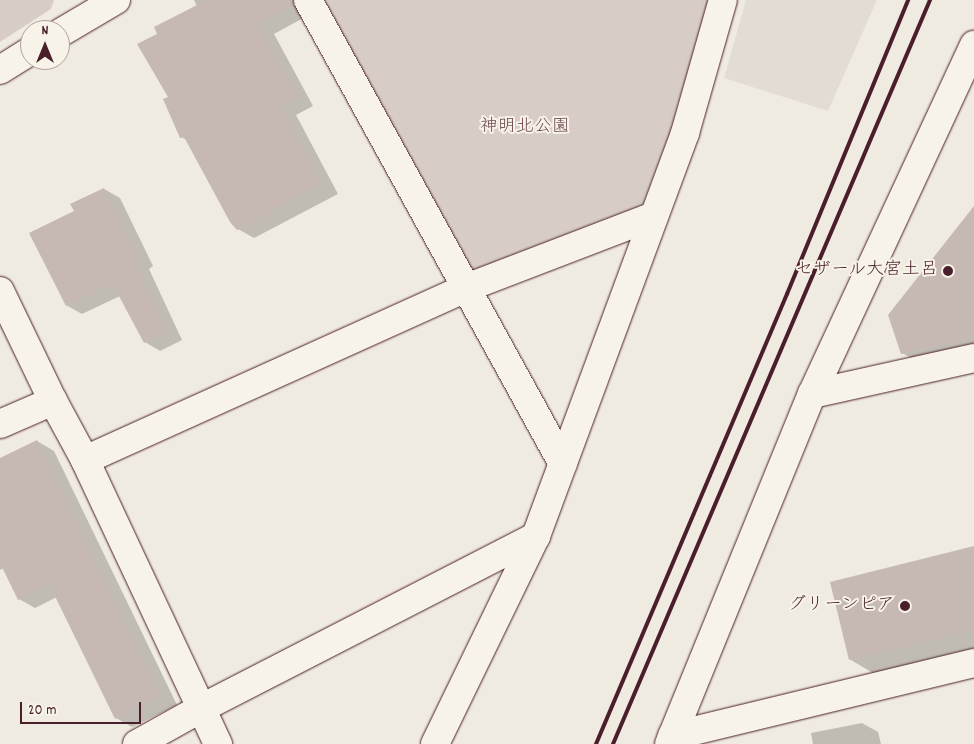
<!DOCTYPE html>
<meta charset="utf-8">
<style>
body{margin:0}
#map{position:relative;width:974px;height:744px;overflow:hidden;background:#f0ebe0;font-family:Dekko,"Klee One",sans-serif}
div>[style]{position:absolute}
.built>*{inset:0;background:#e3dcd2}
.green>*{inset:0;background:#d8cdc6}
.shadow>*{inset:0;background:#0003}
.building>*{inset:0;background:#c6b8b3}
.roads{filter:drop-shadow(0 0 1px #4a1f2b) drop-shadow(0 0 1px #4a1f2b)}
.minor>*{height:28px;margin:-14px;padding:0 14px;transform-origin:14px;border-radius:14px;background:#f7f3e8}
.tertiary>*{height:28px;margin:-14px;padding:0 14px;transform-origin:14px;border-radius:14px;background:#f7f3e8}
.rail>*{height:4px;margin:-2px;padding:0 2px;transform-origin:2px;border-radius:2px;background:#4a1f2b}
.dots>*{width:14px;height:14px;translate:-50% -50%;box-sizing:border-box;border:2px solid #f7f3e8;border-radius:50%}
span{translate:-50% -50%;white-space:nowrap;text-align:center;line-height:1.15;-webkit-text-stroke:4px #f7f3e8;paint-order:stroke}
.park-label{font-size:18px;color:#6e4a52}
.poi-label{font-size:18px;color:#4a1f2b}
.right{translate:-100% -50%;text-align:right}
.north{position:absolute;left:20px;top:20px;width:50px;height:50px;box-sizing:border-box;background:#f7f3e8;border:1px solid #b29e9c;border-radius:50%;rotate:0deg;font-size:14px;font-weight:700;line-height:20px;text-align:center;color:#4a1f2b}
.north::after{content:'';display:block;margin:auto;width:18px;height:22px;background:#4a1f2b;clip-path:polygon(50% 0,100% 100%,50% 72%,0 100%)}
.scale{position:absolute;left:20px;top:702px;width:121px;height:22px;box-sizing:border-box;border:2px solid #4a1f2b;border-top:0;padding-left:6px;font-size:15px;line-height:18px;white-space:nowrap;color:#4a1f2b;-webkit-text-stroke:4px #f7f3e8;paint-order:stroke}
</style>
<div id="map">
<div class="built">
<div style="clip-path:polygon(746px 0,877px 0,828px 111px,724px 78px)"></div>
</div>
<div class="green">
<div style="clip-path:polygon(0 0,54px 0,51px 9px,0 42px)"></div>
<div style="clip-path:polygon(308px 0,723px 0,654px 216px,466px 288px)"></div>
</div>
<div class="shadow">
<div style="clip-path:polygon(194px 0,298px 0,307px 16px,274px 34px,313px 106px,296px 115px,338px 194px,254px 238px,238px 229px,187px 140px,181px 137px,170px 97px,159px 35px,197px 6px)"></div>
<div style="clip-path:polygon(104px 189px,120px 198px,153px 266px,149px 269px,182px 340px,160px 351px,145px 342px,120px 296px,82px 314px,66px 305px,75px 211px)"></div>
<div style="clip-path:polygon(974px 225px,974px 363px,935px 371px,902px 353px)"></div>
<div style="clip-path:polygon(37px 441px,54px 451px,177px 705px,132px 727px,116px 718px,57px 597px,35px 608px,19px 599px,4px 568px,0 570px,0 460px)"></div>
<div style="clip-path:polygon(974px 548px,974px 648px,873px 673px,851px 660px,831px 583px)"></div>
<div style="clip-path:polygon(862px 723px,878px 732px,881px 744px,813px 744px,811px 733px)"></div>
</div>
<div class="building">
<div style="clip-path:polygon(207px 0,292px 0,294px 5px,258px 24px,297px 96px,280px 105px,322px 184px,237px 230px,230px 222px,184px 137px,180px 138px,163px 99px,168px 97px,137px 44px,157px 34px,154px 27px)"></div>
<div style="clip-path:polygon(104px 188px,138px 257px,134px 260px,167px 331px,144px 343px,112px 283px,66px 306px,29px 233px,74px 211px,70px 204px)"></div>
<div style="clip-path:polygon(974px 206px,974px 338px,901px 354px,888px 315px)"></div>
<div style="clip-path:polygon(37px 440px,161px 696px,115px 719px,49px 584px,18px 600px,0 563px,0 458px)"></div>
<div style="clip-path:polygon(974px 546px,974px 630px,849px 660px,830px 582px)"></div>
</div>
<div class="roads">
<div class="minor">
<div style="left:308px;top:0;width:529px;rotate:61.21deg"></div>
<div style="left:60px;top:33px;width:65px;rotate:-30.5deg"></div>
<div style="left:0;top:70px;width:36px;rotate:-32deg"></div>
<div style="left:0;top:291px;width:122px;rotate:64.3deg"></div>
<div style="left:53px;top:401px;width:67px;rotate:61.5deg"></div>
<div style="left:85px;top:460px;width:314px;rotate:64.9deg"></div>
<div style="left:812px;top:394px;width:166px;rotate:-12.5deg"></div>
<div style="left:0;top:424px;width:58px;rotate:-23.5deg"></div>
<div style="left:85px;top:460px;width:418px;rotate:-24.3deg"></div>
<div style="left:466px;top:288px;width:201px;rotate:-21deg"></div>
<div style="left:672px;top:736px;width:311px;rotate:-13.6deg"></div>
<div style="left:137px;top:744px;width:72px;rotate:-29.1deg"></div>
<div style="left:200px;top:709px;width:378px;rotate:-27.2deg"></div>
<div style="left:435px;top:744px;width:231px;rotate:-64.1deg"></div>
<div style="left:536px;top:536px;width:430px;rotate:-69.7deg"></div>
<div style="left:685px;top:133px;width:138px;rotate:-74.1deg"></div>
</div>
<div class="tertiary">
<div style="left:669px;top:744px;width:378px;rotate:-67.8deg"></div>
<div style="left:812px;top:394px;width:385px;rotate:-65.1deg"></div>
</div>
</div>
<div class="rail">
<div style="left:596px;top:744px;width:489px;rotate:-67deg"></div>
<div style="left:787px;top:294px;width:318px;rotate:-67.6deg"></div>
<div style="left:613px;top:744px;width:809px;rotate:-66.92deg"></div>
</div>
<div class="dots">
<div style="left:948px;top:271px;background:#4a1f2b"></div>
<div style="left:905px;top:606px;background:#4a1f2b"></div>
</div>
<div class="park-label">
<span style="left:525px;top:128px">神明北公園</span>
</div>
<div class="poi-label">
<span class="right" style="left:938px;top:271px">セザール大宮土呂</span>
<span class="right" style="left:895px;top:606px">グリーンピア</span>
</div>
<div class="north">N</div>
<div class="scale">20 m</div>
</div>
